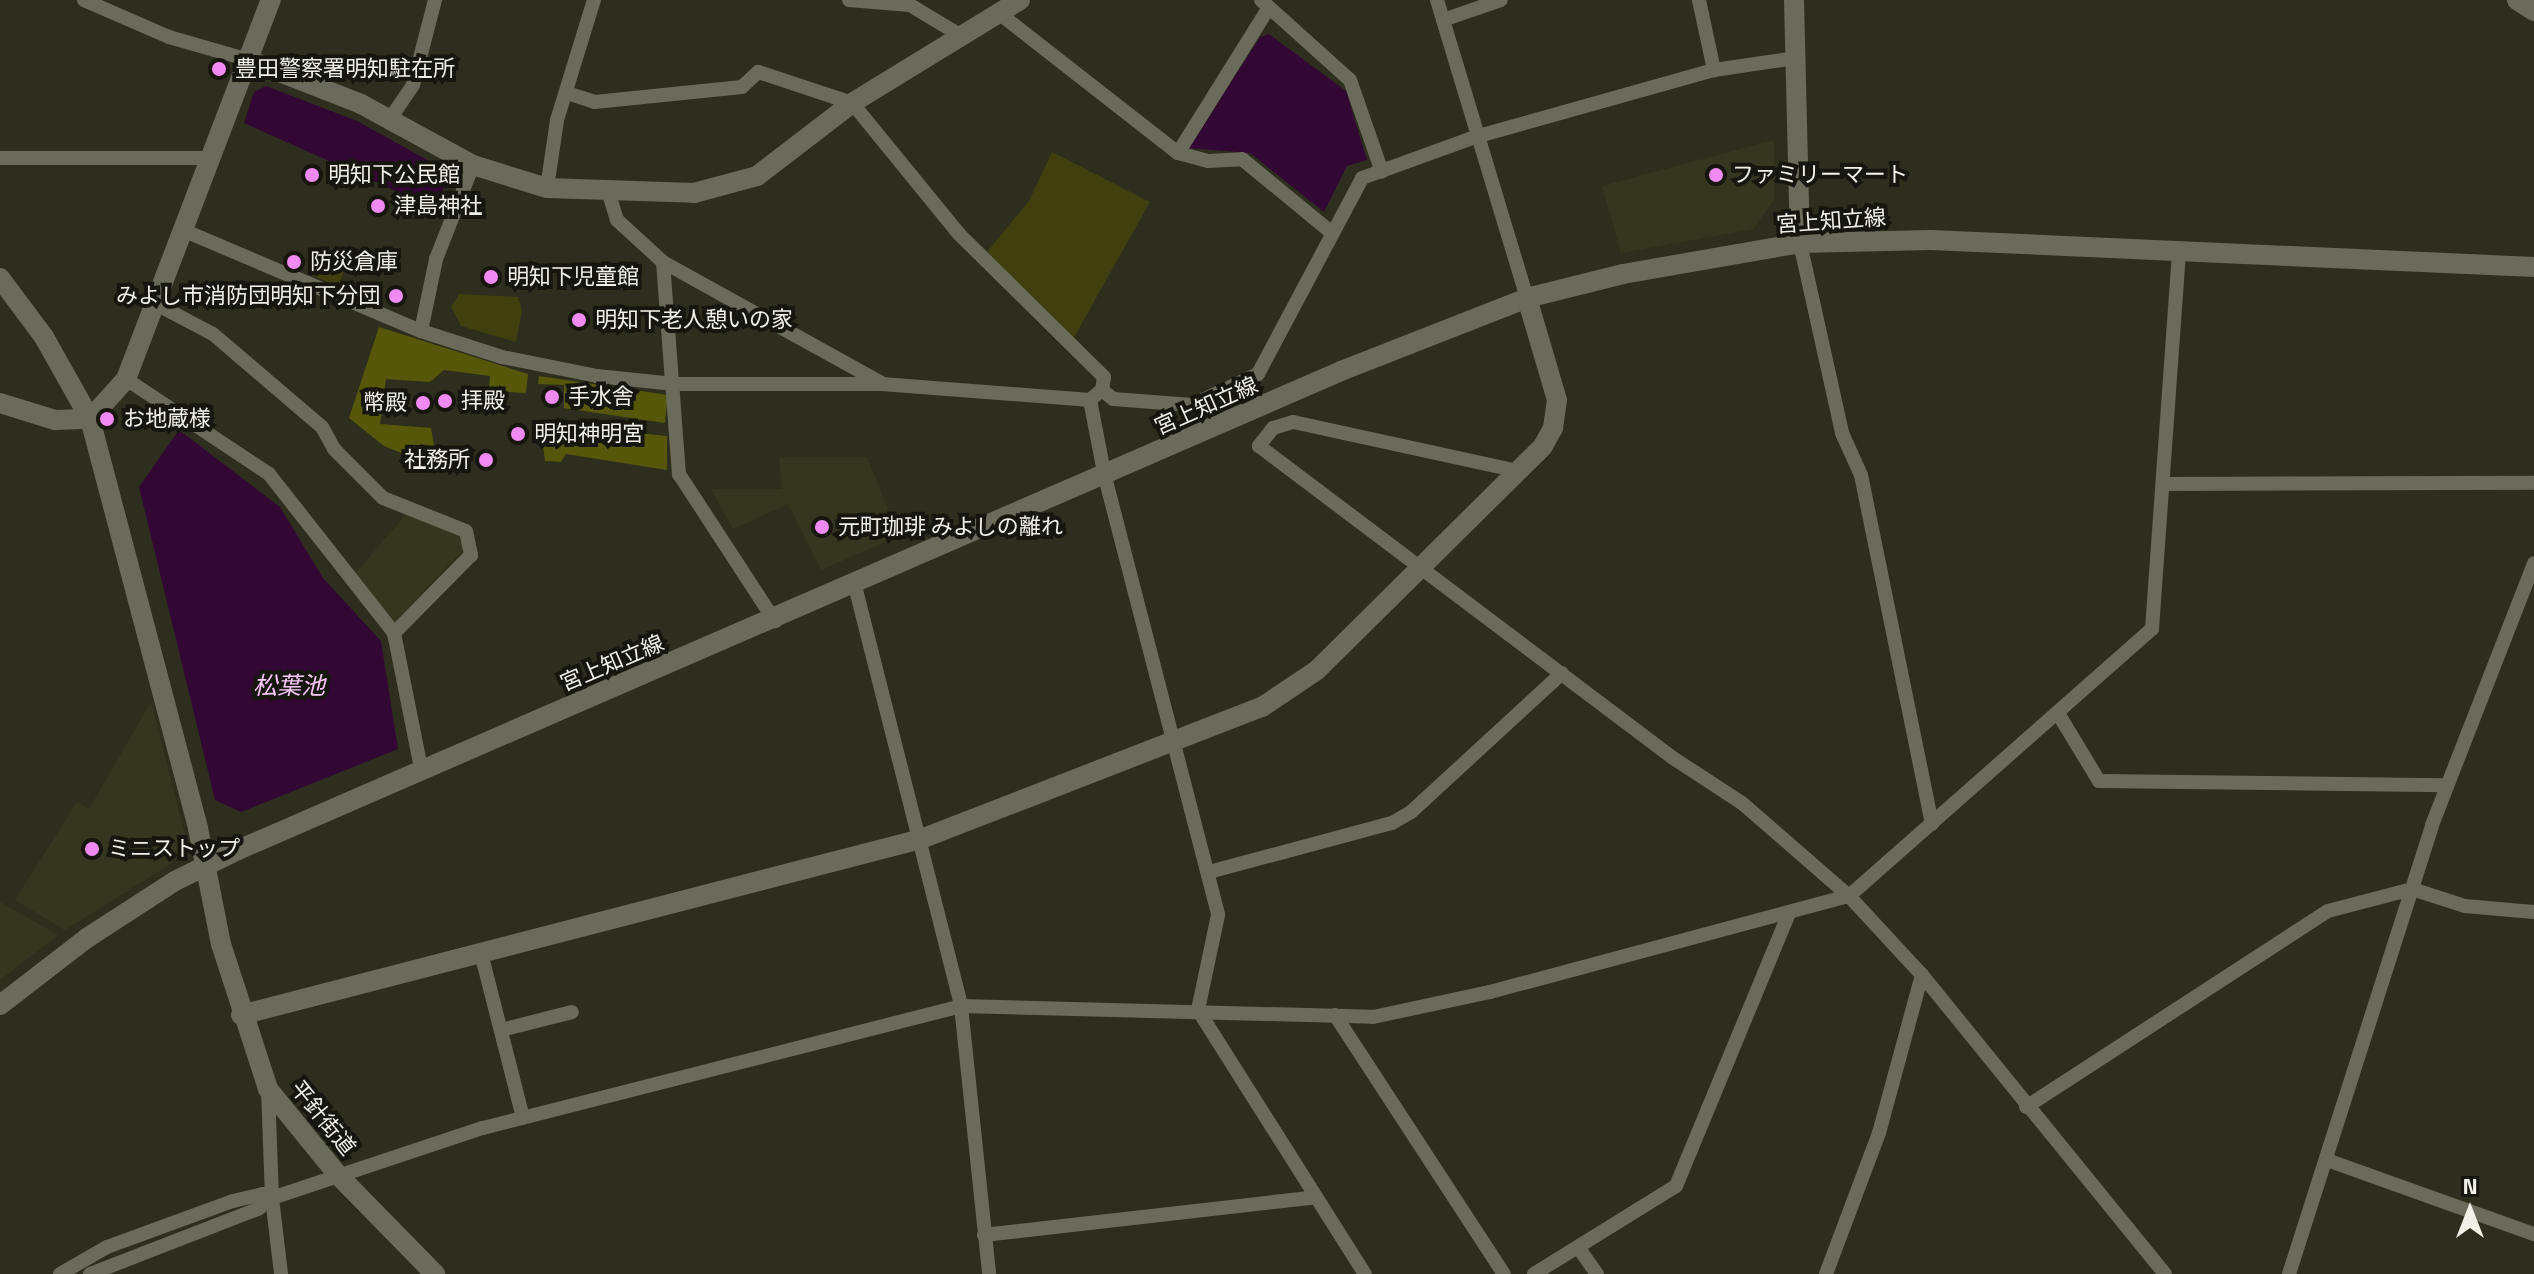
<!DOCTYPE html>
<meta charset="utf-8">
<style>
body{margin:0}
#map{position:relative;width:2534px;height:1274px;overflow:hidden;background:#2e2e1f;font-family:"Titillium Web","Noto Sans JP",sans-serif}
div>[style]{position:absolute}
.built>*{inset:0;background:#353620}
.green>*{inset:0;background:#40400e}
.forest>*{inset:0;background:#575709}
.water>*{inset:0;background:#320733}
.street>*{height:14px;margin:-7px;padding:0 7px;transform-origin:7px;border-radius:7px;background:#6a6b5a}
.secondary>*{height:20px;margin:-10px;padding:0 10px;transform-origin:10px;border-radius:10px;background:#6a6b5a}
.dots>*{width:22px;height:22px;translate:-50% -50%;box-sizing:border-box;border:4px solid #16160f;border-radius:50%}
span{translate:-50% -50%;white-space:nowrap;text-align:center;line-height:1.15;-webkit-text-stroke:8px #16160f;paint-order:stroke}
.poi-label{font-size:22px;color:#f1f1e8}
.left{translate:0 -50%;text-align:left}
.right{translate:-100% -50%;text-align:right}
.street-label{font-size:22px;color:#f1f1e8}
.water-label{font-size:24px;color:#fbc8fa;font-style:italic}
.north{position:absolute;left:2430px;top:1170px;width:80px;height:80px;-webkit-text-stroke:6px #16160f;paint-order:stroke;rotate:0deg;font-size:22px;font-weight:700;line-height:32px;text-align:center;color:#f1f1e8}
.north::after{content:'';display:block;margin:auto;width:28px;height:36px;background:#f1f1e8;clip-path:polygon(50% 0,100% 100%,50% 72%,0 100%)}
</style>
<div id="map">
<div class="built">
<div style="clip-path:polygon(1774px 140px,1774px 200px,1753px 229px,1621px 253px,1602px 186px)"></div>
<div style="clip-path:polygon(779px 457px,867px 457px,899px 536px,821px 570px,788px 504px,733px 529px,711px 489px,782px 489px)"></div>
<div style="clip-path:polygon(407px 513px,464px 534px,463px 550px,393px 623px,353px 576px)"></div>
<div style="clip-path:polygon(151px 702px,185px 834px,172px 863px,65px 930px,15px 900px,77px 802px,89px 809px)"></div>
<div style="clip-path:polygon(0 902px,58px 935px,0 980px)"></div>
</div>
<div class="green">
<div style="clip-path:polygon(1052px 152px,1150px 202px,1073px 339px,987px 252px,1029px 201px)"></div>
<div style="clip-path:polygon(322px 254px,347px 264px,338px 287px,312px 275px)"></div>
<div style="clip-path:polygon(459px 294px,518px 297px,522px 310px,516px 342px,461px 326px,451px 307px)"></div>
</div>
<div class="forest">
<div style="clip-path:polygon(379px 327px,528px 374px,526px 393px,489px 391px,490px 376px,444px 370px,430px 382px,386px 379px,380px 424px,431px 428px,434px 446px,420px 444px,419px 460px,384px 446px,349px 418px)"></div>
<div style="clip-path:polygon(539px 376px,668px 395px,665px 423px,564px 408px,564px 385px,538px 384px)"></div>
<div style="clip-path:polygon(540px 423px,667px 436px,667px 470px,566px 454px,561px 462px,545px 461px)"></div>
</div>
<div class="water">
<div style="clip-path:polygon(1269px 34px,1346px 91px,1367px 160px,1347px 166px,1324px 212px,1250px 153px,1189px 148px,1260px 37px)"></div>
<div style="clip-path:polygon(266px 86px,357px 121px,442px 168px,445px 184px,436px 209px,244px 123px,254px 92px)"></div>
<div style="clip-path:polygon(179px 430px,280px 507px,323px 578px,381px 641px,398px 749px,241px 812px,215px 800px,139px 487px)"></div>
</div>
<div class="street">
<div style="left:84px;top:0;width:93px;rotate:23.5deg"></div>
<div style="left:169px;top:37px;width:83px;rotate:16deg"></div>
<div style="left:849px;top:0;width:61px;rotate:4.7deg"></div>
<div style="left:910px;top:5px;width:62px;rotate:31.1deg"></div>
<div style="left:1261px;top:0;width:120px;rotate:42deg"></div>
<div style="left:1350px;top:80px;width:97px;rotate:70.8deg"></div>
<div style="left:1437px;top:0;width:311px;rotate:73.2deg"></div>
<div style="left:1699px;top:0;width:72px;rotate:77.9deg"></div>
<div style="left:1000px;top:14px;width:226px;rotate:38deg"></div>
<div style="left:1178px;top:153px;width:31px;rotate:15deg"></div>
<div style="left:1208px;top:161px;width:34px;rotate:-3deg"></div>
<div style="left:1242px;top:159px;width:115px;rotate:39.4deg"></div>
<div style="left:1443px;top:20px;width:61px;rotate:-19deg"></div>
<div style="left:390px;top:119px;width:41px;rotate:-55.9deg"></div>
<div style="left:413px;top:85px;width:88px;rotate:-75.5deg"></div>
<div style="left:1178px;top:153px;width:170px;rotate:-58deg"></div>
<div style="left:0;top:158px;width:211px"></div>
<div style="left:547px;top:188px;width:69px;rotate:-81.6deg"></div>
<div style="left:557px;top:120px;width:126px;rotate:-72.9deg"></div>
<div style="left:609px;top:194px;width:27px;rotate:73deg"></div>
<div style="left:617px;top:220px;width:62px;rotate:42.4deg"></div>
<div style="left:663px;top:262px;width:249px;rotate:29deg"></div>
<div style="left:185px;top:231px;width:256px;rotate:23deg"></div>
<div style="left:421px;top:331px;width:85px;rotate:17.8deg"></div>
<div style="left:502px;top:357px;width:97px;rotate:11.3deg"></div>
<div style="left:597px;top:376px;width:78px;rotate:5.9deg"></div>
<div style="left:675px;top:384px;width:207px"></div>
<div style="left:882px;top:384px;width:209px;rotate:4.4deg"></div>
<div style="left:1090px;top:400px;width:16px;rotate:-40deg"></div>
<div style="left:1102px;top:390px;width:13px;rotate:-81deg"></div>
<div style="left:1104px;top:377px;width:204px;rotate:-135.4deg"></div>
<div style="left:959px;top:234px;width:169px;rotate:-129.2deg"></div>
<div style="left:852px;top:103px;width:99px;rotate:-161.7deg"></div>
<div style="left:758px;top:72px;width:22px;rotate:137deg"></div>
<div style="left:742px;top:87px;width:148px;rotate:174.2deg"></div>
<div style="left:595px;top:102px;width:28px;rotate:-162deg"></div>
<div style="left:1800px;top:243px;width:195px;rotate:77.5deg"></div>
<div style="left:1842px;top:433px;width:46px;rotate:65.7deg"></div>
<div style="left:1861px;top:475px;width:356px;rotate:78.5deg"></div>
<div style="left:663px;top:262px;width:213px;rotate:85.7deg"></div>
<div style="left:679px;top:474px;width:176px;rotate:56.9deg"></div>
<div style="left:156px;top:304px;width:64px;rotate:27.8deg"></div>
<div style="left:213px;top:334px;width:143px;rotate:40.5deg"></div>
<div style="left:322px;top:427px;width:25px;rotate:61deg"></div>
<div style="left:334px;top:449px;width:69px;rotate:45deg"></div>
<div style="left:383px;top:498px;width:89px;rotate:21.7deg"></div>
<div style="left:466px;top:531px;width:25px;rotate:78deg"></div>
<div style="left:471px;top:555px;width:110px;rotate:134.6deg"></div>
<div style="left:421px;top:331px;width:74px;rotate:-78.2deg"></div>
<div style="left:436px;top:259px;width:101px;rotate:-68.5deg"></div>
<div style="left:126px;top:379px;width:172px;rotate:33.6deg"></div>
<div style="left:269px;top:474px;width:202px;rotate:51.8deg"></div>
<div style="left:394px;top:633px;width:138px;rotate:78.7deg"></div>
<div style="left:1102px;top:390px;width:14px;rotate:39deg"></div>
<div style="left:1113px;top:399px;width:79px;rotate:4.3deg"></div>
<div style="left:1192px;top:405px;width:73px;rotate:-25.2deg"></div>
<div style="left:1258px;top:374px;width:222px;rotate:-62deg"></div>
<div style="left:1362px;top:178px;width:120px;rotate:-19.9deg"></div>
<div style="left:1475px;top:137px;width:248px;rotate:-15.7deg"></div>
<div style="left:1714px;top:70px;width:82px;rotate:-8.4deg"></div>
<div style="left:1090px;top:400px;width:78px;rotate:79deg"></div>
<div style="left:1105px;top:477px;width:452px;rotate:75.5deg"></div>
<div style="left:1218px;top:915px;width:97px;rotate:101.9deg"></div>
<div style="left:1198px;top:1010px;width:312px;rotate:57.7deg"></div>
<div style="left:1518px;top:471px;width:230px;rotate:-167.7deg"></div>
<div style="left:1293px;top:422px;width:21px;rotate:163deg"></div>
<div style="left:1273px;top:428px;width:23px;rotate:128deg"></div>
<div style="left:1259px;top:446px;width:518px;rotate:37deg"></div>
<div style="left:1673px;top:758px;width:82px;rotate:33.1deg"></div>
<div style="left:1742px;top:803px;width:142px;rotate:41deg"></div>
<div style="left:1849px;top:896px;width:108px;rotate:47.3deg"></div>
<div style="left:1922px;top:975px;width:385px;rotate:50.9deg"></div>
<div style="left:2166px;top:484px;width:368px;rotate:-0.2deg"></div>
<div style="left:855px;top:586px;width:433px;rotate:75.8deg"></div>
<div style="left:961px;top:1006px;width:269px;rotate:84deg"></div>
<div style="left:2059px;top:715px;width:77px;rotate:58.8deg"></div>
<div style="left:2099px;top:781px;width:347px;rotate:0.7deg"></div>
<div style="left:1209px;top:872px;width:189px;rotate:-15deg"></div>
<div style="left:1392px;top:823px;width:22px;rotate:-30deg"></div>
<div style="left:1411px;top:812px;width:205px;rotate:-42.6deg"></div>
<div style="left:481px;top:953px;width:170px;rotate:75.7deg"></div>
<div style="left:1335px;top:1015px;width:309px;rotate:56.9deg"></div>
<div style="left:501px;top:1030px;width:73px;rotate:-14.2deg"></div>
<div style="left:268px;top:1089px;width:109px;rotate:87.9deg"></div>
<div style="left:272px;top:1198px;width:77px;rotate:83.2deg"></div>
<div style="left:2026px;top:1107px;width:360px;rotate:-33deg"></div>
<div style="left:2328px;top:911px;width:87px;rotate:-14.7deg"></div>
<div style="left:2412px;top:889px;width:56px;rotate:17.8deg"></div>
<div style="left:2465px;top:906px;width:69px;rotate:5deg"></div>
<div style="left:2327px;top:1160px;width:220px;rotate:19.7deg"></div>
<div style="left:984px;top:1235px;width:334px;rotate:-6.5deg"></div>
<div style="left:1578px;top:1247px;width:33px;rotate:55deg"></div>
<div style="left:60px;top:1274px;width:54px;rotate:-29.9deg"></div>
<div style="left:107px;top:1247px;width:134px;rotate:-20.1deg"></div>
<div style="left:233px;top:1201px;width:31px;rotate:-13deg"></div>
<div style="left:263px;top:1194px;width:10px;rotate:24deg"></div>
<div style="left:272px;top:1198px;width:222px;rotate:-18.4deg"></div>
<div style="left:483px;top:1128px;width:493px;rotate:-14.3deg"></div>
<div style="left:961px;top:1006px;width:412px;rotate:1.5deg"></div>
<div style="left:1373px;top:1017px;width:120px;rotate:-12.1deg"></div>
<div style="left:1490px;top:992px;width:372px;rotate:-15deg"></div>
<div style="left:1849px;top:896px;width:404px;rotate:-41.4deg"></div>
<div style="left:2152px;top:629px;width:376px;rotate:-85.9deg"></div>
<div style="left:90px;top:1274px;width:180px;rotate:-21.2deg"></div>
<div style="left:258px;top:1209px;width:18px;rotate:-38deg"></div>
<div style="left:1534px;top:1274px;width:167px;rotate:-31.8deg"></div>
<div style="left:1676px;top:1186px;width:293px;rotate:-67.5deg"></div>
<div style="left:1826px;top:1274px;width:151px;rotate:-69.4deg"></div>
<div style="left:1879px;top:1133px;width:164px;rotate:-74.8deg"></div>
<div style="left:2289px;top:1274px;width:471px;rotate:-72.3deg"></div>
<div style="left:2432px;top:825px;width:281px;rotate:-68.7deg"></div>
</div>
<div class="secondary">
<div style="left:1794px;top:0;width:243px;rotate:88.6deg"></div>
<div style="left:2517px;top:0;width:20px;rotate:33deg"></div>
<div style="left:249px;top:60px;width:120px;rotate:21.4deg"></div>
<div style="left:361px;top:104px;width:128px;rotate:28.6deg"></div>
<div style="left:473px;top:165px;width:77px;rotate:17.3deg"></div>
<div style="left:547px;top:188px;width:147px;rotate:1.9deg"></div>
<div style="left:694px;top:193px;width:65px;rotate:-15.1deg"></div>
<div style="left:757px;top:176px;width:120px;rotate:-37.5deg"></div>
<div style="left:852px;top:103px;width:197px;rotate:-31.5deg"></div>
<div style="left:0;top:278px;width:74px;rotate:53.3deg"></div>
<div style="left:44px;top:337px;width:94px;rotate:60.7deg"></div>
<div style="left:90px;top:419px;width:423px;rotate:75.2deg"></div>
<div style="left:198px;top:828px;width:118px;rotate:78.8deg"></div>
<div style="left:221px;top:944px;width:152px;rotate:72deg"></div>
<div style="left:268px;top:1089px;width:111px;rotate:50.9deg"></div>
<div style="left:338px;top:1175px;width:139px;rotate:45.6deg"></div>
<div style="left:0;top:403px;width:58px;rotate:17.2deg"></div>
<div style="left:55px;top:420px;width:35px;rotate:-2deg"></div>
<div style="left:90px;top:419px;width:54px;rotate:-48deg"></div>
<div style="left:126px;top:379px;width:406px;rotate:-69.1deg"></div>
<div style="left:0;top:1005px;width:110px;rotate:-37.6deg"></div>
<div style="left:87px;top:938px;width:105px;rotate:-32.9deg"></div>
<div style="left:175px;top:881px;width:70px;rotate:-26.2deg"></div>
<div style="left:238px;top:850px;width:1203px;rotate:-23.47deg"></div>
<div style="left:1341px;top:371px;width:200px;rotate:-21.4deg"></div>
<div style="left:1527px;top:298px;width:99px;rotate:-14deg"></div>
<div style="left:1623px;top:274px;width:180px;rotate:-9.9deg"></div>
<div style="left:1800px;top:243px;width:131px;rotate:-1.3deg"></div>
<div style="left:1931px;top:240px;width:604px;rotate:2.56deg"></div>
<div style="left:241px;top:1015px;width:702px;rotate:-14.51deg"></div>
<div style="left:921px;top:839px;width:366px;rotate:-21.2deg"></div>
<div style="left:1262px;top:707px;width:66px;rotate:-33.9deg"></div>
<div style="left:1317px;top:670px;width:318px;rotate:-44.7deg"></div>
<div style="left:1543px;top:446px;width:21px;rotate:-61deg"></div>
<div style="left:1553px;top:428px;width:28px;rotate:-82deg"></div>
<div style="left:1557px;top:400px;width:106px;rotate:-106.4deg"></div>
</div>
<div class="dots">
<div style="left:219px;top:69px;background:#f28af3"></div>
<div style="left:312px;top:175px;background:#f28af3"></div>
<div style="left:1716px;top:175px;background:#f28af3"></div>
<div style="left:378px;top:206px;background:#f28af3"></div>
<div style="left:294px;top:262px;background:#f28af3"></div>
<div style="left:491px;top:277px;background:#f28af3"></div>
<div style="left:396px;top:296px;background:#f28af3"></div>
<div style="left:579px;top:320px;background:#f28af3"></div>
<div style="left:552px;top:397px;background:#f28af3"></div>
<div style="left:445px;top:401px;background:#f28af3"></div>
<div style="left:423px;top:403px;background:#f28af3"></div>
<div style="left:107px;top:419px;background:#f28af3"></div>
<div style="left:518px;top:434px;background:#f28af3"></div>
<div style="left:486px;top:460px;background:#f28af3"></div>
<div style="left:822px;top:527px;background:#f28af3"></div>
<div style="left:92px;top:849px;background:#f28af3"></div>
</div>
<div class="poi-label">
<span class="left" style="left:235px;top:69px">豊田警察署明知駐在所</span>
<span class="left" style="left:328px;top:175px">明知下公民館</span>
<span class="left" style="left:1732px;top:175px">ファミリーマート</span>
<span class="left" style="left:394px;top:206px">津島神社</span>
<span class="left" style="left:310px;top:262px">防災倉庫</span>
<span class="left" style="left:507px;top:277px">明知下児童館</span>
<span class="right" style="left:380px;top:296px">みよし市消防団明知下分団</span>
<span class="left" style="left:595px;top:320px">明知下老人憩いの家</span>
<span class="left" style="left:568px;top:397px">手水舎</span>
<span class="left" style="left:461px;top:401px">拝殿</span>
<span class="right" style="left:407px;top:403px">幣殿</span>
<span class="left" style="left:123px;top:419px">お地蔵様</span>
<span class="left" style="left:534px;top:434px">明知神明宮</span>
<span class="right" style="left:470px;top:460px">社務所</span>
<span class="left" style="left:838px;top:527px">元町珈琲 みよしの離れ</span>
<span class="left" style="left:108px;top:849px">ミニストップ</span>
</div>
<div class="street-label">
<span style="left:1831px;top:221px;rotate:-4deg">宮上知立線</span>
<span style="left:1206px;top:406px;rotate:-24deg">宮上知立線</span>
<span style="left:612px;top:663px;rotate:-23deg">宮上知立線</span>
<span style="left:323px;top:1118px;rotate:51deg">平針街道</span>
</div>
<div class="water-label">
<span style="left:289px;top:686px">松葉池</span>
</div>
<div class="north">N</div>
</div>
